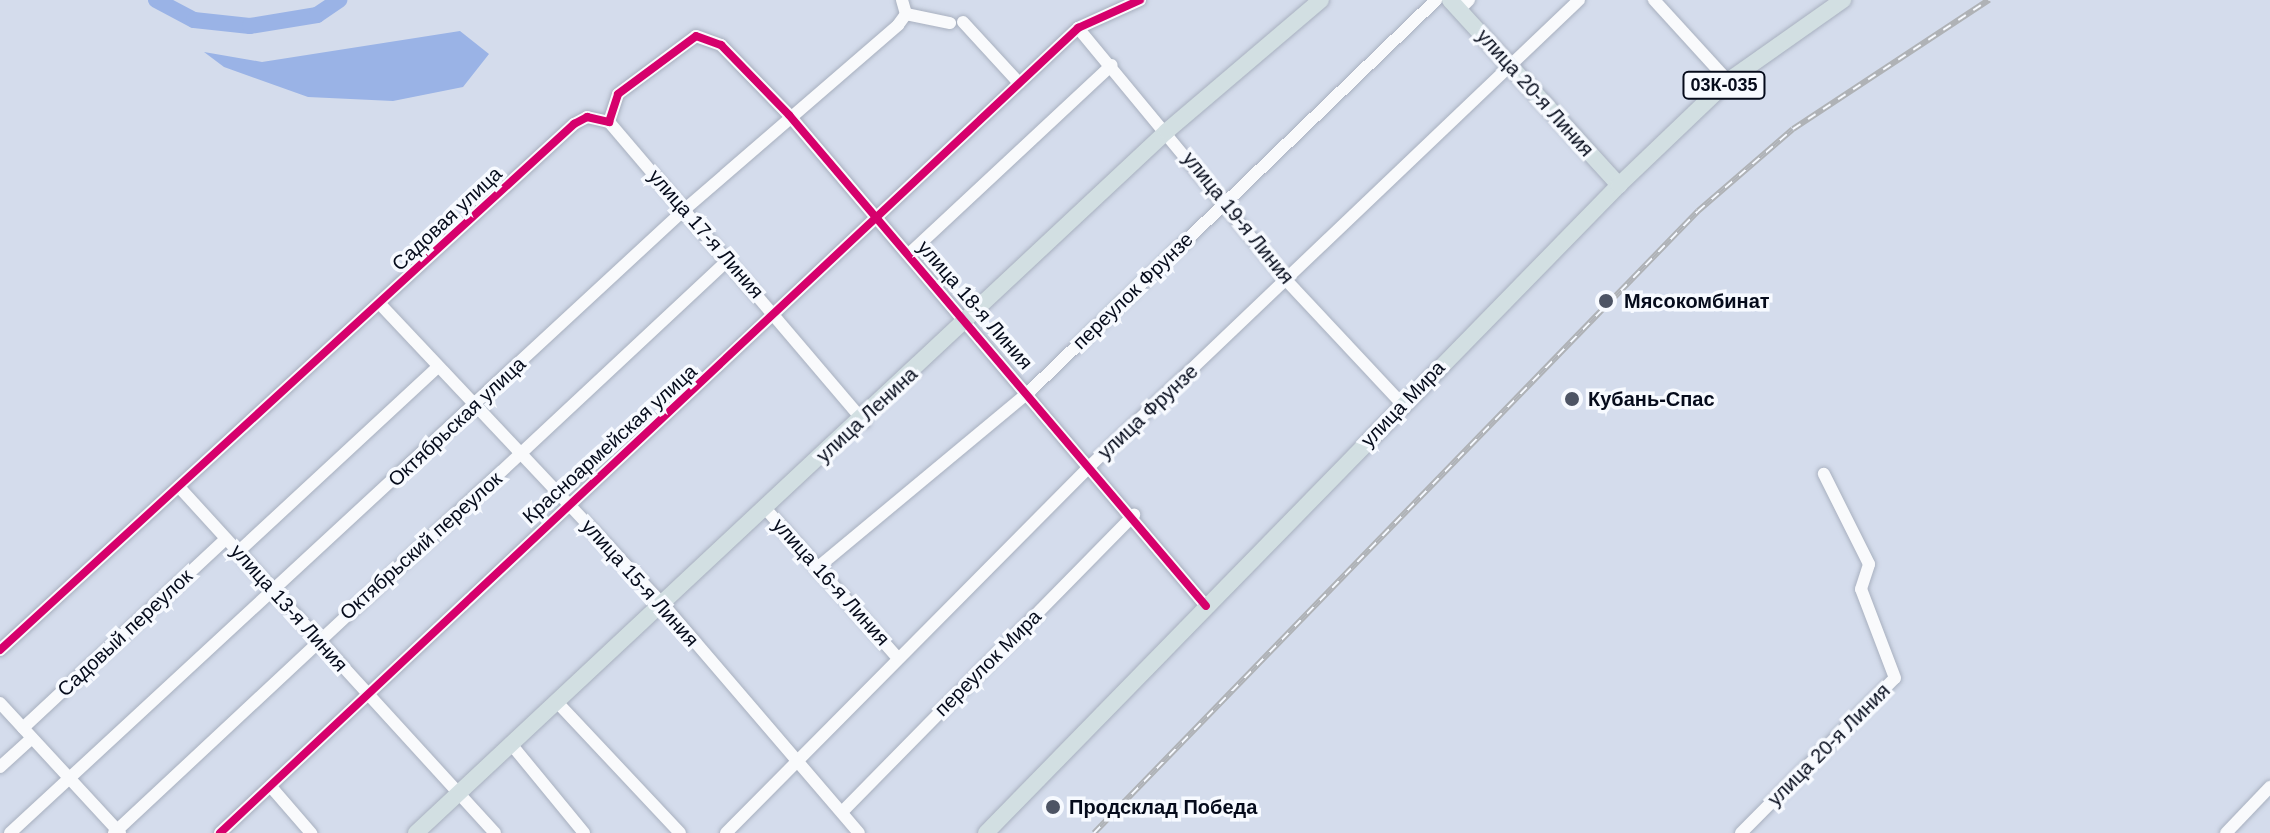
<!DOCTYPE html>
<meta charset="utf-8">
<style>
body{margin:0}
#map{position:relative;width:2270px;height:833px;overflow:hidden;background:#d4dcec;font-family:Arial,sans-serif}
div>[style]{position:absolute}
.water>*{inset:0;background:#9ab3e6}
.river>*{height:16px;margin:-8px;padding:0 8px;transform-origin:8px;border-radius:8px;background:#9ab3e6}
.roads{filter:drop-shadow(0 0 2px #a8b0bf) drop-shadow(0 0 2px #a8b0bf)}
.minor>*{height:12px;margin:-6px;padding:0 6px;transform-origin:6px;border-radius:6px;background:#f9fafc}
.major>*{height:16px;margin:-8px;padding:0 8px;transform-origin:8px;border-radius:8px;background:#d2dfe2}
.rail>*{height:6px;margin-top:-3px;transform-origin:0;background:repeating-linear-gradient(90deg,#f7faff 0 9px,#afb2b6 0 18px);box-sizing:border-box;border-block:2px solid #afb2b6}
.cycleway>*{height:8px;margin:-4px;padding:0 4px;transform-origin:4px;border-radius:4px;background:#d6006c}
.dots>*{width:22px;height:22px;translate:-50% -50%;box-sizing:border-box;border:4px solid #f7faff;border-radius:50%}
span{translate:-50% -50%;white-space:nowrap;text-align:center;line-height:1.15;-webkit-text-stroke:7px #f7faff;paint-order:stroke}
.shield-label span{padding:2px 6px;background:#f7faff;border:2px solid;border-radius:6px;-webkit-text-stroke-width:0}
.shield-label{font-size:18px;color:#050b1b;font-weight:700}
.street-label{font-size:20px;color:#050b1b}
.poi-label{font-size:20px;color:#050b1b;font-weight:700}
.left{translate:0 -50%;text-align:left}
</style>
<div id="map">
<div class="water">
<div style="clip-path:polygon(460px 31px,489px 54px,463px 87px,393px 101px,308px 97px,224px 67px,204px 52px,262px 62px)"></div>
</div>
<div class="river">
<div style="left:156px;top:0;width:43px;rotate:27.8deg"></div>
<div style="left:194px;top:20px;width:56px;rotate:6.1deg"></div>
<div style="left:250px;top:26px;width:68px;rotate:-9.3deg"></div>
<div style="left:317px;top:15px;width:27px;rotate:-34deg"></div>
</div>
<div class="roads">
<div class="minor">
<div style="left:1654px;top:0;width:110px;rotate:47.6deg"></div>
<div style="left:1459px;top:10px;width:14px;rotate:-45deg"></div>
<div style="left:906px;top:14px;width:45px;rotate:11.6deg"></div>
<div style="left:963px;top:22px;width:83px;rotate:47.4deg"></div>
<div style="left:1078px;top:28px;width:328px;rotate:50.4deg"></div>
<div style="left:1287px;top:281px;width:168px;rotate:46.9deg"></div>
<div style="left:609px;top:122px;width:394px;rotate:49.6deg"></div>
<div style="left:909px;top:254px;width:277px;rotate:-43deg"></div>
<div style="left:380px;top:304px;width:410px;rotate:46.7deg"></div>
<div style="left:661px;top:602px;width:304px;rotate:49.4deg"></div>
<div style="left:180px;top:488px;width:467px;rotate:47.6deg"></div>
<div style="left:765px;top:508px;width:199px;rotate:48.5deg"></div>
<div style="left:238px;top:552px;width:272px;rotate:-42.8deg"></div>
<div style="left:817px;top:568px;width:277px;rotate:-39.7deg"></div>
<div style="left:1030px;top:391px;width:564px;rotate:-43.92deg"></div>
<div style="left:0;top:650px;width:779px;rotate:-42.5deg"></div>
<div style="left:574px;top:124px;width:15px;rotate:-28deg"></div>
<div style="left:587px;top:117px;width:23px;rotate:13deg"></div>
<div style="left:609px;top:122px;width:29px;rotate:-72deg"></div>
<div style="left:618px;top:94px;width:97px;rotate:-36.6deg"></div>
<div style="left:696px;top:36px;width:27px;rotate:20deg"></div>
<div style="left:721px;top:45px;width:98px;rotate:45.8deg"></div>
<div style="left:789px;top:115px;width:644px;rotate:49.66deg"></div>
<div style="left:556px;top:701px;width:181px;rotate:46.8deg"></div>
<div style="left:0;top:703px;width:177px;rotate:47.3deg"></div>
<div style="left:23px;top:728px;width:277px;rotate:-43deg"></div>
<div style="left:511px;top:744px;width:115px;rotate:50.6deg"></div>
<div style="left:0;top:767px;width:43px;rotate:-42.2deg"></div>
<div style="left:272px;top:788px;width:60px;rotate:49.1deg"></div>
<div style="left:842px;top:812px;width:417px;rotate:-45.5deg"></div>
<div style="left:10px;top:833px;width:918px;rotate:-42.75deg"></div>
<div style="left:684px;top:210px;width:283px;rotate:-40.8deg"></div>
<div style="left:898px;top:25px;width:14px;rotate:-54deg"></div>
<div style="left:906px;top:14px;width:15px;rotate:-106deg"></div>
<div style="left:114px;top:833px;width:840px;rotate:-43.02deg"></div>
<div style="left:220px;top:833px;width:1177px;rotate:-43.17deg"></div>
<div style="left:1078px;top:28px;width:68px;rotate:-24.3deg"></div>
<div style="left:726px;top:833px;width:518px;rotate:-45.23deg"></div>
<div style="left:1091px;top:465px;width:674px;rotate:-43.62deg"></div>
<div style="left:1741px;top:833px;width:218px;rotate:-45.2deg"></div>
<div style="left:1895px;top:678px;width:95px;rotate:-110.9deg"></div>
<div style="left:1861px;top:589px;width:26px;rotate:-72deg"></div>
<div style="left:1869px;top:564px;width:101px;rotate:-116.6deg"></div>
<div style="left:2226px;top:833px;width:64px;rotate:-46.3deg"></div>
</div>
<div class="major">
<div style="left:1450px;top:0;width:251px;rotate:47.6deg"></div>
<div style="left:416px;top:833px;width:1028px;rotate:-43.07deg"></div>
<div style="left:1167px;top:131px;width:202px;rotate:-40.4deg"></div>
<div style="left:986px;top:833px;width:906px;rotate:-45.67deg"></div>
<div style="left:1619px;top:185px;width:151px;rotate:-43.7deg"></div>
<div style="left:1728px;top:81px;width:141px;rotate:-35.2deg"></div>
</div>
</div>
<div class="rail">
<div style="left:1094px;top:833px;width:867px;rotate:-45.84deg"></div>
<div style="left:1698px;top:211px;width:125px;rotate:-40.8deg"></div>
<div style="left:1793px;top:129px;width:235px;rotate:-33.4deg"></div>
</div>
<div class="cycleway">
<div style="left:0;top:650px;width:779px;rotate:-42.5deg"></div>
<div style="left:574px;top:124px;width:15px;rotate:-28deg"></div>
<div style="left:587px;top:117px;width:23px;rotate:13deg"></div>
<div style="left:609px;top:122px;width:29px;rotate:-72deg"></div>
<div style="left:618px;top:94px;width:97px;rotate:-36.6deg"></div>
<div style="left:696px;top:36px;width:27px;rotate:20deg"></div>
<div style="left:721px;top:45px;width:98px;rotate:45.8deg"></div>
<div style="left:789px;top:115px;width:644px;rotate:49.66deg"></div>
<div style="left:220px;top:833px;width:1177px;rotate:-43.17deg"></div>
<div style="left:1078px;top:28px;width:68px;rotate:-24.3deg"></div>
</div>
<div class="dots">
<div style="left:1606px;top:301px;background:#4d5464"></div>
<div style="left:1572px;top:399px;background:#4d5464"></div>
<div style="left:1053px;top:807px;background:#4d5464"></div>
</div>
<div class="shield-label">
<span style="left:1724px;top:85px">03К-035</span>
</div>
<div class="street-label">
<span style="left:1535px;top:93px;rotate:48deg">улица 20-я Линия</span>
<span style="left:1238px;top:218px;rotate:51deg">улица 19-я Линия</span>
<span style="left:447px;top:219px;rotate:-43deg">Садовая улица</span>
<span style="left:706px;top:234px;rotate:49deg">улица 17-я Линия</span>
<span style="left:1133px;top:291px;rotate:-44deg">переулок Фрунзе</span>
<span style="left:975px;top:305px;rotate:49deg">улица 18-я Линия</span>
<span style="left:1403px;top:404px;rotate:-46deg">улица Мира</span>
<span style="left:1148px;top:412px;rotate:-43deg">улица Фрунзе</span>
<span style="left:867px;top:415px;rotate:-43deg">улица Ленина</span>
<span style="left:457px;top:422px;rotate:-43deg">Октябрьская улица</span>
<span style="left:610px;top:444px;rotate:-42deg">Красноармейская улица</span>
<span style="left:421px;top:546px;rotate:-42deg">Октябрьский переулок</span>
<span style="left:831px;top:582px;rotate:48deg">улица 16-я Линия</span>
<span style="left:640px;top:583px;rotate:48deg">улица 15-я Линия</span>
<span style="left:289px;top:608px;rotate:48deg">улица 13-я Линия</span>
<span style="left:125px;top:633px;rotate:-43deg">Садовый переулок</span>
<span style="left:988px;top:663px;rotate:-45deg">переулок Мира</span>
<span style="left:1829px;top:745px;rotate:-45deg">улица 20-я Линия</span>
</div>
<div class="poi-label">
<span class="left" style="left:1624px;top:301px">Мясокомбинат</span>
<span class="left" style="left:1588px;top:399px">Кубань-Спас</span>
<span class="left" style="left:1069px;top:807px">Продсклад Победа</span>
</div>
</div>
